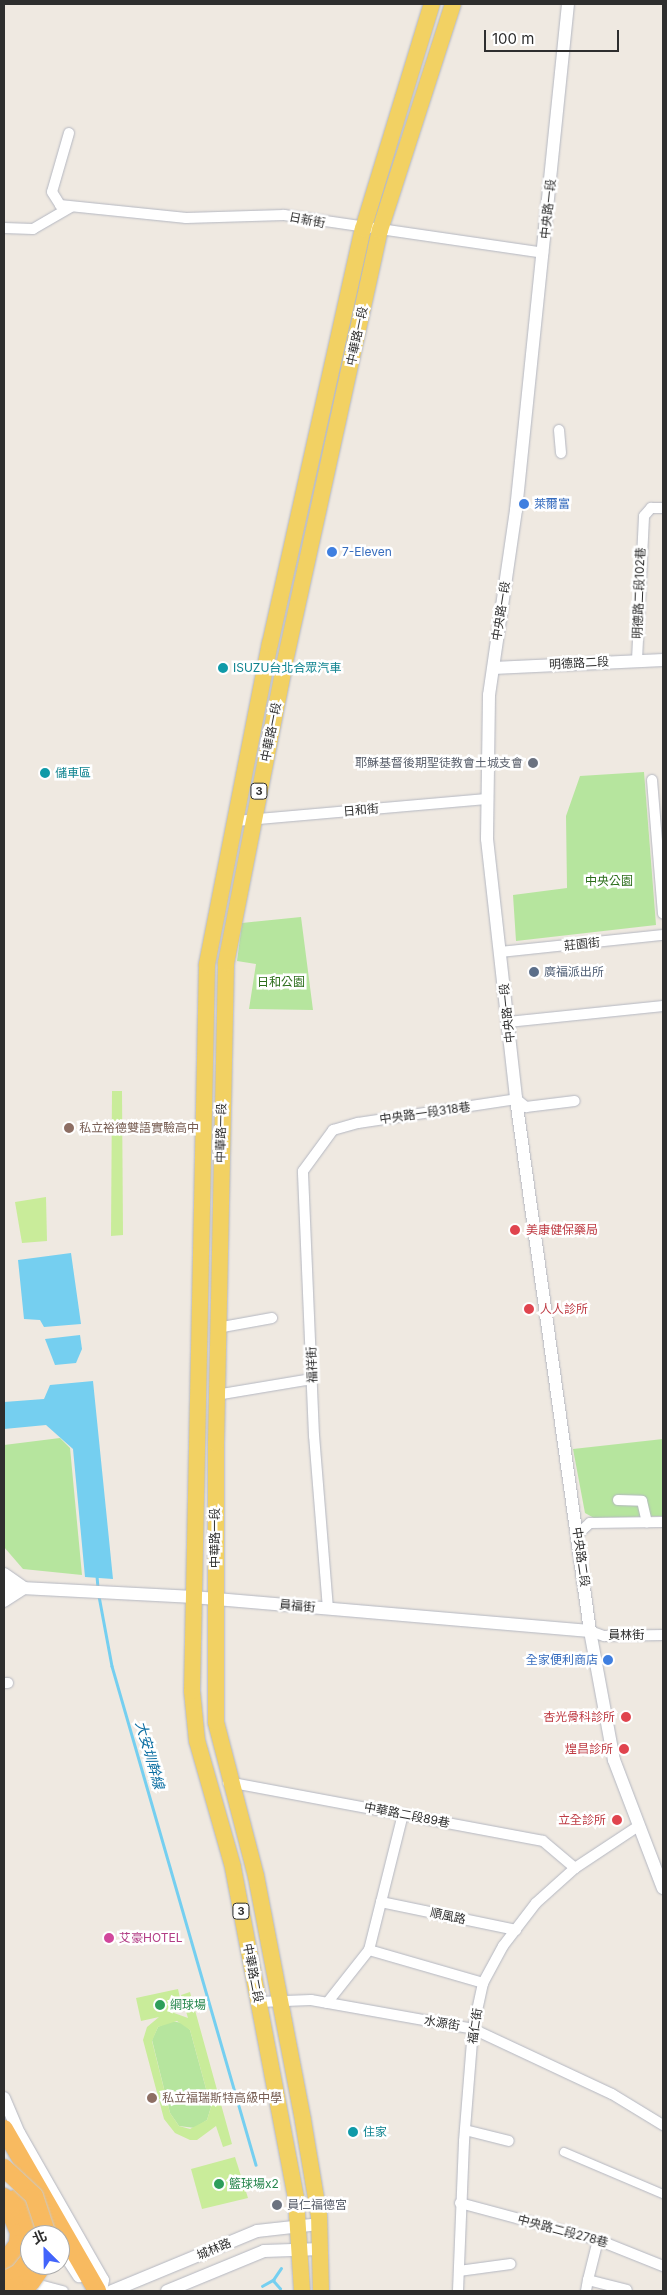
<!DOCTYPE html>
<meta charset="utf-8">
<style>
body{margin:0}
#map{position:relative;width:667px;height:2295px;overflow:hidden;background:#efe9e1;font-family:Inter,"Noto Sans TC",sans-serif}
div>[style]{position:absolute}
.green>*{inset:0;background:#b6e59e}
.pitch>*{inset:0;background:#c9ec9a}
.water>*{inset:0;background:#75cff0}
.stream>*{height:2.5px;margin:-1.25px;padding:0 1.25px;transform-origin:1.25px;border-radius:1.25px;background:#75cff0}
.roads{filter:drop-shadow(0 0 1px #b4b7c1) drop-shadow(0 0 1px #b4b7c1)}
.pedestrian>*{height:8px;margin:-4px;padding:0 4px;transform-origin:4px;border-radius:4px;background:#fff}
.minor>*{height:10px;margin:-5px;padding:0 5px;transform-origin:5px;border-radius:5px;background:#fff}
.tertiary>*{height:12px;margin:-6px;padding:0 6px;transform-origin:6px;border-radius:6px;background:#fff}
.primary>*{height:16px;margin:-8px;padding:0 8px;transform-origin:8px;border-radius:8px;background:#f2d163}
.trunk>*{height:18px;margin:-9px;padding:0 9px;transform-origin:9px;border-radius:9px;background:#f8ba60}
.bridges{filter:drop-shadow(0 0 1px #c9c9c9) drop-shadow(0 0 1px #c9c9c9)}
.trunk-bridge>*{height:18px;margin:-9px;padding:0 9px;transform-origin:9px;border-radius:9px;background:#f8ba60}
.dots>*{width:14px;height:14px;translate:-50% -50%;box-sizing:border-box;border:2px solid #fff;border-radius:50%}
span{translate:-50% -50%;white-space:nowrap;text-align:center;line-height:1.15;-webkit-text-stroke:5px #fff;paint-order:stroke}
.shield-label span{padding:1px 4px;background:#fff;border:1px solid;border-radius:4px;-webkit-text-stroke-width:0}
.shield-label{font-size:11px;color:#2e2e2e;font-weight:700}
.street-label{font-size:12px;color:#2e2e2e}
.shop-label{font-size:12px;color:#366cbe}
.left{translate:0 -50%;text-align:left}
.right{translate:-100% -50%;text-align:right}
.culture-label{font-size:12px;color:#0d838f}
.worship-label{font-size:12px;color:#5b616d}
.park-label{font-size:12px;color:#2c6e1b}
.service-label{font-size:12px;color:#4e5e75}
.education-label{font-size:12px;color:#785e54}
.health-label{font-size:12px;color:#be3a42}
.hotel-label{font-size:12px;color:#b23c85}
.leisure-label{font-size:12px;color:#27864d}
.water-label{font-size:14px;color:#0d6fa3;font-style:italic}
.frame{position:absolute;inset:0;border:5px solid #2e2e2e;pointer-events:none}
.north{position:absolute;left:20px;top:2225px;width:50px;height:50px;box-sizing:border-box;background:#fff;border:1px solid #ababab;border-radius:50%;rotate:337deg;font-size:14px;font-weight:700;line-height:20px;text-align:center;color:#2e2e2e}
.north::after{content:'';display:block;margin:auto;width:18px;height:22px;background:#4264fb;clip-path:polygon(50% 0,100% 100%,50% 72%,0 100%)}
.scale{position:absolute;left:484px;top:30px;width:135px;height:22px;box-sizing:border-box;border:2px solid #2e2e2e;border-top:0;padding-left:6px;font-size:15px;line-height:18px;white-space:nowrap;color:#2e2e2e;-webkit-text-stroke:4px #fff;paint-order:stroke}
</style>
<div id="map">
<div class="green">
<div style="clip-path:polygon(644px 772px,656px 925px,516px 941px,513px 895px,567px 888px,566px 816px,580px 776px)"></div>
<div style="clip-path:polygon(301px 917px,313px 1010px,249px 1009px,256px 964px,237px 961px,242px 923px)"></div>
<div style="clip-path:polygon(60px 1438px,70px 1448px,82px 1575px,23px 1569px,4px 1547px,4px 1445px)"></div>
<div style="clip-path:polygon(663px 1439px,663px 1516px,594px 1518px,585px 1513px,573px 1449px)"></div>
<div style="clip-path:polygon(170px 2021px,183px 2023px,190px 2030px,211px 2107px,207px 2120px,195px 2128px,179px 2126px,170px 2113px,152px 2040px,158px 2027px)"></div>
</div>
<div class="pitch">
<div style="clip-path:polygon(112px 1091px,122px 1091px,123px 1235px,111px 1236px)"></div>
<div style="clip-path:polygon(46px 1197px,47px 1241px,22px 1243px,15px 1202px)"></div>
<div style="clip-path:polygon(evenodd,178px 1989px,183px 2011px,174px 2013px,188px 2018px,181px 1995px,190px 1992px,232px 2144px,223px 2147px,216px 2126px,197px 2140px,190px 2140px,175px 2133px,164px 2119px,143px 2040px,147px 2027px,159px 2017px,141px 2021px,136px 1998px,178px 1989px,177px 2021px,190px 2030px,211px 2107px,207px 2120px,190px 2129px,179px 2126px,170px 2113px,152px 2041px,158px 2027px,177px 2021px)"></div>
<div style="clip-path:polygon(235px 2157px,248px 2198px,202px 2209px,191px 2169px)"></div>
</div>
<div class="water">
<div style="clip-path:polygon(71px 1253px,81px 1324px,44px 1327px,40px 1320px,24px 1319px,18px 1260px)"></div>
<div style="clip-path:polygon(80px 1335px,82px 1349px,76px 1363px,55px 1365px,45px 1339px)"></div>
<div style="clip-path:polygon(93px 1381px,113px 1579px,85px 1577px,73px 1449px,46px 1425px,4px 1429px,4px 1402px,44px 1399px,50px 1385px)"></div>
</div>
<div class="stream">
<div style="left:97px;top:1576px;width:12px;rotate:85deg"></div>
<div style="left:99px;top:1596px;width:71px;rotate:79.5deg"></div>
<div style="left:112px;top:1666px;width:519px;rotate:73.9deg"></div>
<div style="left:273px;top:2280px;width:11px;rotate:49deg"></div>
<div style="left:262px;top:2286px;width:13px;rotate:-29deg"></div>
<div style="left:273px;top:2280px;width:14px;rotate:-56deg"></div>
</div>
<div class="roads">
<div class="pedestrian">
<div style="left:564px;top:2152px;width:108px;rotate:23deg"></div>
</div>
<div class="minor">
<div style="left:69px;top:133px;width:61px;rotate:106.1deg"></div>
<div style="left:52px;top:192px;width:15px;rotate:58deg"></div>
<div style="left:60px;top:205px;width:127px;rotate:5.9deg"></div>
<div style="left:186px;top:218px;width:98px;rotate:-1.8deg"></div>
<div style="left:284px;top:215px;width:262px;rotate:8.3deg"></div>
<div style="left:4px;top:228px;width:29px;rotate:2deg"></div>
<div style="left:33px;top:229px;width:44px;rotate:-30.1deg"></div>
<div style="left:559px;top:430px;width:23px;rotate:85deg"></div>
<div style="left:637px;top:660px;width:144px;rotate:-87.2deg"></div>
<div style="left:644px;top:516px;width:11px;rotate:-49deg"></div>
<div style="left:651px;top:508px;width:12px"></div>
<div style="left:652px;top:780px;width:134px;rotate:85.3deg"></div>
<div style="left:235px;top:821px;width:253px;rotate:-5deg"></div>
<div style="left:500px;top:952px;width:164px;rotate:-6deg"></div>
<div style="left:508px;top:1022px;width:156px;rotate:-5.9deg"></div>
<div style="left:217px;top:1328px;width:56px;rotate:-10.3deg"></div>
<div style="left:216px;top:1395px;width:97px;rotate:-9.5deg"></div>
<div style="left:618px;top:1500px;width:24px;rotate:2deg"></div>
<div style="left:642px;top:1501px;width:22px;rotate:77deg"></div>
<div style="left:578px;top:1534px;width:16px;rotate:-43deg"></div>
<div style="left:590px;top:1523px;width:73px;rotate:-0.8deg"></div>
<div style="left:328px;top:1609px;width:174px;rotate:-94.6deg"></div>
<div style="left:314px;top:1436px;width:265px;rotate:-92.4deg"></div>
<div style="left:303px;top:1171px;width:51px;rotate:-53.8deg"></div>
<div style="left:333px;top:1130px;width:26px;rotate:-16deg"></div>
<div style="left:358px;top:1123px;width:160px;rotate:-8.6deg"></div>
<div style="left:516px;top:1099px;width:13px;rotate:39deg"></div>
<div style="left:526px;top:1107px;width:49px;rotate:-7deg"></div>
<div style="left:590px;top:1631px;width:15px;rotate:20deg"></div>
<div style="left:604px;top:1636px;width:59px;rotate:-1deg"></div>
<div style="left:4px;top:1683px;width:4px"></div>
<div style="left:228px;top:1782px;width:320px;rotate:10.6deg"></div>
<div style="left:543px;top:1841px;width:42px;rotate:40.2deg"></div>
<div style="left:403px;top:1814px;width:91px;rotate:104deg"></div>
<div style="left:381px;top:1902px;width:138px;rotate:11.7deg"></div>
<div style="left:381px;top:1902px;width:49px;rotate:104deg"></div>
<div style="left:369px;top:1950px;width:119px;rotate:16.1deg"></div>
<div style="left:259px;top:2002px;width:52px;rotate:-2.2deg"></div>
<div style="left:311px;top:2000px;width:165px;rotate:10.1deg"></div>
<div style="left:473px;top:2029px;width:153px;rotate:25.1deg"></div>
<div style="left:612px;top:2094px;width:60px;rotate:31.3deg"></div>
<div style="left:327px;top:2003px;width:68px;rotate:-51.6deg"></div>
<div style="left:465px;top:2130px;width:45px;rotate:14deg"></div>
<div style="left:460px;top:2203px;width:143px;rotate:15deg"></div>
<div style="left:598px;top:2240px;width:70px;rotate:21.8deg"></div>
<div style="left:459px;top:2271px;width:52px;rotate:-7.7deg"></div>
<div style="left:588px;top:2280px;width:41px;rotate:-76deg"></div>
<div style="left:36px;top:2284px;width:28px;rotate:15deg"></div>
<div style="left:458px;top:2291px;width:150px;rotate:-87.7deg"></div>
<div style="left:464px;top:2141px;width:112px;rotate:-85.4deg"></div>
<div style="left:473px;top:2029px;width:47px;rotate:-77.7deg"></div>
<div style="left:483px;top:1983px;width:42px;rotate:-61.6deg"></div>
<div style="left:503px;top:1946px;width:54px;rotate:-52.5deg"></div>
<div style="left:536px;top:1903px;width:52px;rotate:-41.9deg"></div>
<div style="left:575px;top:1868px;width:74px;rotate:-33.5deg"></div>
<div style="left:586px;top:2291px;width:11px;rotate:-80deg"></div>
<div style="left:588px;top:2280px;width:40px;rotate:14.4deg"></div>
</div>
<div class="tertiary">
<div style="left:568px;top:4px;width:509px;rotate:95.87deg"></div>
<div style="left:516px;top:510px;width:187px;rotate:98.3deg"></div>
<div style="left:489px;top:695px;width:144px;rotate:90.8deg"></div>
<div style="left:487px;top:839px;width:262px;rotate:83.6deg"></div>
<div style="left:516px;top:1099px;width:537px;rotate:82.08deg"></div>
<div style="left:590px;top:1631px;width:131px;rotate:79.5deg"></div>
<div style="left:614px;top:1760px;width:137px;rotate:69.1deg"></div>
<div style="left:494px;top:668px;width:169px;rotate:-2.7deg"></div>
<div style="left:4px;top:1574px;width:24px;rotate:35deg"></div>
<div style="left:24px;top:1588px;width:24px;rotate:147deg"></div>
<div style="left:4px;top:1587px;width:189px;rotate:3deg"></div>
<div style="left:193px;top:1597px;width:398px;rotate:4.9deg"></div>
<div style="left:4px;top:2098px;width:38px;rotate:67deg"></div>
<div style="left:19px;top:2133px;width:169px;rotate:60.3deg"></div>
<div style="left:103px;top:2280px;width:11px;rotate:100deg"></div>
<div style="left:60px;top:2247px;width:35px;rotate:57deg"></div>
<div style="left:112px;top:2291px;width:157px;rotate:-22.5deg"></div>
<div style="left:257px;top:2231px;width:62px;rotate:-6.4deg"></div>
<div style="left:167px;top:2291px;width:105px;rotate:-22.4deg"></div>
<div style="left:264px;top:2251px;width:57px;rotate:-2deg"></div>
</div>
<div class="primary">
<div style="left:302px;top:2291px;width:93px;rotate:-93.7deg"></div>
<div style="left:296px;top:2198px;width:337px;rotate:-100.8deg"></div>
<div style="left:233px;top:1867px;width:131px;rotate:-105.9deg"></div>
<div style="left:197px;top:1741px;width:50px;rotate:-95.7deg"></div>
<div style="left:192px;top:1691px;width:727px;rotate:-88.82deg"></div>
<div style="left:207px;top:964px;width:326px;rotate:-78.9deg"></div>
<div style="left:270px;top:644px;width:425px;rotate:-77.4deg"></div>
<div style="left:363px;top:229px;width:235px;rotate:-73deg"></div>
<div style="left:321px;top:2291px;width:75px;rotate:-91.5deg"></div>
<div style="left:319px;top:2216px;width:97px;rotate:-99.5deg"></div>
<div style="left:303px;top:2120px;width:248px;rotate:-100.9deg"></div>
<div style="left:256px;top:1876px;width:159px;rotate:-104.6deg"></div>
<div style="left:216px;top:1722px;width:279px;rotate:-90deg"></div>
<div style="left:216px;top:1443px;width:480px;rotate:-88.8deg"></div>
<div style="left:226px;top:963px;width:303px;rotate:-78.9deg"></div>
<div style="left:284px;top:666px;width:446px;rotate:-77.6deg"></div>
<div style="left:380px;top:230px;width:237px;rotate:-72.1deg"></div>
</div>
<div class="trunk">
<div style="left:4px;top:2129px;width:187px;rotate:60.1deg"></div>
<div style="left:4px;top:2197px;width:39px;rotate:67deg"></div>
<div style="left:19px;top:2233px;width:11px;rotate:95deg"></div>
<div style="left:18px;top:2244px;width:24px;rotate:126deg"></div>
<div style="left:15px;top:2199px;width:41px;rotate:60.9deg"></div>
</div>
</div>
<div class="bridges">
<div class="trunk-bridge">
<div style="left:4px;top:2168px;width:41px;rotate:43deg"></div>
<div style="left:34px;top:2196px;width:41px;rotate:71.6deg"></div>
<div style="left:4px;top:2281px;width:17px;rotate:-28deg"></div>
<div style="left:19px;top:2273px;width:18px;rotate:-52deg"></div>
<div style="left:9px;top:2290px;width:23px;rotate:-20deg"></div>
<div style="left:31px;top:2282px;width:21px;rotate:-55deg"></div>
</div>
</div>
<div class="dots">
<div style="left:524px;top:504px;background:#3f7fe0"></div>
<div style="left:332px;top:552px;background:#3f7fe0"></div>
<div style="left:223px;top:668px;background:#0f9aa8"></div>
<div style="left:533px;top:763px;background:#6b7280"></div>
<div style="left:45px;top:773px;background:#0f9aa8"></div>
<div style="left:534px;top:972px;background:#5c6f8a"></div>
<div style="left:69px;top:1128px;background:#8d6e63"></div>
<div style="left:515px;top:1230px;background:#e0444e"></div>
<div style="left:529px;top:1309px;background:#e0444e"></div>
<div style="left:608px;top:1660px;background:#3f7fe0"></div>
<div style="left:626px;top:1717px;background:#e0444e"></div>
<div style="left:624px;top:1749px;background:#e0444e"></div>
<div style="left:617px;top:1820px;background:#e0444e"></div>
<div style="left:109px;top:1938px;background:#d1479c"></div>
<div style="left:160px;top:2005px;background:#2e9e5b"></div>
<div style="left:152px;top:2098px;background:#8d6e63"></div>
<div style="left:353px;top:2132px;background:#0f9aa8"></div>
<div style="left:219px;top:2184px;background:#2e9e5b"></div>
<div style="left:277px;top:2205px;background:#6b7280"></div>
</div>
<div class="shield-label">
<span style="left:259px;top:791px">3</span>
<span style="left:241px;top:1911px">3</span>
</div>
<div class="street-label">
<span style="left:548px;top:209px;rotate:-84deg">中央路一段</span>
<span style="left:307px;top:220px;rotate:11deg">日新街</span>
<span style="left:357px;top:336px;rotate:-78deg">中華路一段</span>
<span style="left:639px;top:593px;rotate:-88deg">明德路二段102巷</span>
<span style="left:501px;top:611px;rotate:-81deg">中央路一段</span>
<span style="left:579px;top:663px;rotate:-3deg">明德路二段</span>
<span style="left:271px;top:732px;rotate:-79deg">中華路一段</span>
<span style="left:361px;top:810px;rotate:-5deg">日和街</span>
<span style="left:582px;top:944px;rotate:-6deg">莊園街</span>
<span style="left:507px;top:1013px;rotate:-96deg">中央路一段</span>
<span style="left:425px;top:1113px;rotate:-8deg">中央路一段318巷</span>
<span style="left:221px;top:1133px;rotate:-89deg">中華路一段</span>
<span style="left:312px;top:1365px;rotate:-92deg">福祥街</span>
<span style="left:215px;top:1538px;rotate:-90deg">中華路一段</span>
<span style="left:581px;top:1557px;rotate:82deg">中央路二段</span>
<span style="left:297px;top:1606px;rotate:5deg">員福街</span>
<span style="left:626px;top:1635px">員林街</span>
<span style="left:407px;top:1815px;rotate:11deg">中華路二段89巷</span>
<span style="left:448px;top:1916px;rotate:12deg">順風路</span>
<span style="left:253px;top:1973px;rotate:79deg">中華路二段</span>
<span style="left:442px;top:2023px;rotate:10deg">水源街</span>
<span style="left:475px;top:2026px;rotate:-81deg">福仁街</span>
<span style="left:563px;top:2231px;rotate:15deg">中央路二段278巷</span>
<span style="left:214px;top:2249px;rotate:-23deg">城林路</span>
</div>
<div class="shop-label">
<span class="left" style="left:534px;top:504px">萊爾富</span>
<span class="left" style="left:342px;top:552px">7-Eleven</span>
<span class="right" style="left:598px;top:1660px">全家便利商店</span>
</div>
<div class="culture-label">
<span class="left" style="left:233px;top:668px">ISUZU台北合眾汽車</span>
<span class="left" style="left:55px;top:773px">儲車區</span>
<span class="left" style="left:363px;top:2132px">住家</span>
</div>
<div class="worship-label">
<span class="right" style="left:523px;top:763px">耶穌基督後期聖徒教會土城支會</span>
<span class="left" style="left:287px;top:2205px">員仁福德宮</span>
</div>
<div class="park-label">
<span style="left:609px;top:881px">中央公園</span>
<span style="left:281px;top:982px">日和公園</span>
</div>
<div class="service-label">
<span class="left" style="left:544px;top:972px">廣福派出所</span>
</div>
<div class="education-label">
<span class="left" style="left:79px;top:1128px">私立裕德雙語實驗高中</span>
<span class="left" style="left:162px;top:2098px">私立福瑞斯特高級中學</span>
</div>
<div class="health-label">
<span class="left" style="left:526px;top:1230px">美康健保藥局</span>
<span class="left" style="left:540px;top:1309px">人人診所</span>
<span class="right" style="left:615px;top:1717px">杏光骨科診所</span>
<span class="right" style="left:613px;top:1749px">煌昌診所</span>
<span class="right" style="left:606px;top:1820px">立全診所</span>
</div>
<div class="hotel-label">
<span class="left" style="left:119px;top:1938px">艾豪HOTEL</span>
</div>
<div class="leisure-label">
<span class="left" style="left:170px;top:2005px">網球場</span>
<span class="left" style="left:229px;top:2184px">籃球場x2</span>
</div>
<div class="water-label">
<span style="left:150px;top:1755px;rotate:74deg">大安圳幹線</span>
</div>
<div class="frame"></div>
<div class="north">北</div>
<div class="scale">100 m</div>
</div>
